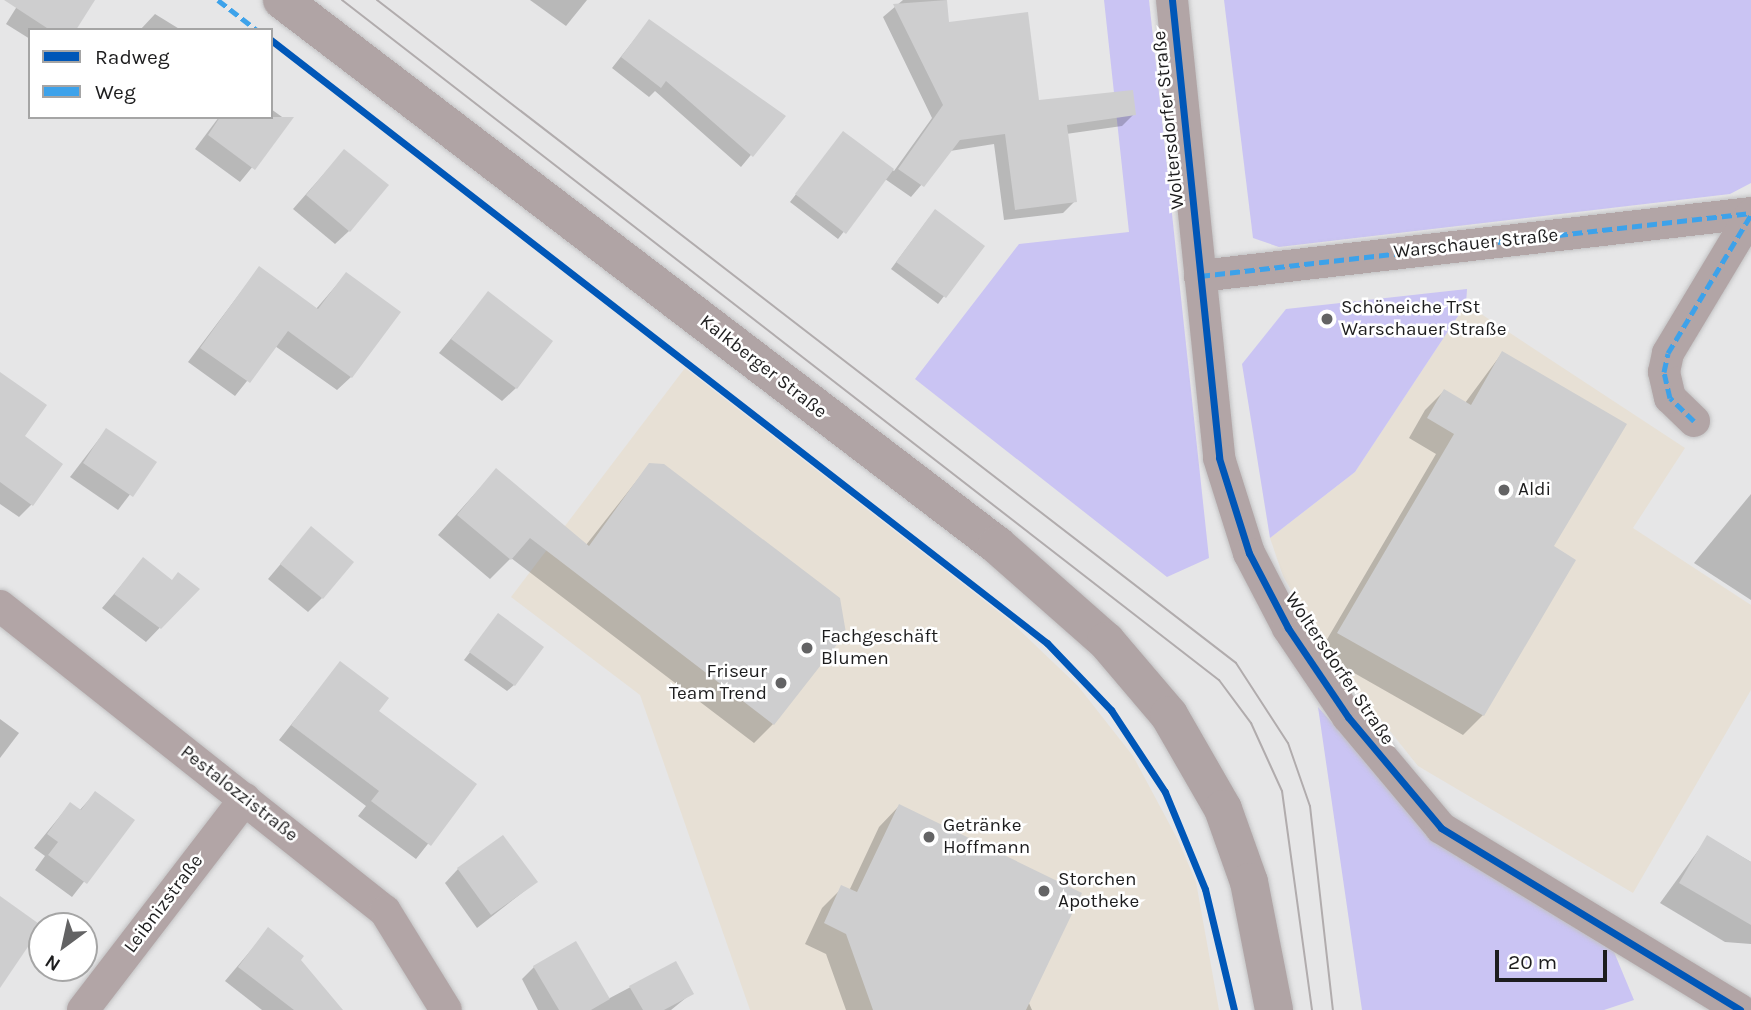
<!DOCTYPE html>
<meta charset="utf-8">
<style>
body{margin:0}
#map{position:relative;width:1751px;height:1010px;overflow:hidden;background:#e6e6e7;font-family:Karla,sans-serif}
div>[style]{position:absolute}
.commercial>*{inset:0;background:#e7e0d5}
.green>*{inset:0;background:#cac4f3}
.shadow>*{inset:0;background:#0003}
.building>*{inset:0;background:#cececf}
.roads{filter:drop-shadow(0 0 2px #c2c2c3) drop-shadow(0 0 2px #c2c2c3)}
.street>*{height:32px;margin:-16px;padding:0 16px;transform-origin:16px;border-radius:16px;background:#b2a5a6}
.secondary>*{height:38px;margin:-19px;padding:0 19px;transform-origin:19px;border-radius:19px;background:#b0a4a5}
.tram>*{height:2px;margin:-1px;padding:0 1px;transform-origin:1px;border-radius:1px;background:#b1acad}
.quiet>*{height:5px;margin-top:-2.5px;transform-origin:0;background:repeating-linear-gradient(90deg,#3da2ea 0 10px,transparent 0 15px)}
.cycleway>*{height:7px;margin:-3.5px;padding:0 3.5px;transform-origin:3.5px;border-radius:3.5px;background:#0057b8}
.dots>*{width:19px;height:19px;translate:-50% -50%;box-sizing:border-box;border:4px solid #fff;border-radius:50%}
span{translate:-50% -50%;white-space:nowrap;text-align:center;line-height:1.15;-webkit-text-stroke:5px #fff;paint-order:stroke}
.street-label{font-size:19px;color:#1d1d1e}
.poi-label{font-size:19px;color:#1d1d1e}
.left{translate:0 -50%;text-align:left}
.right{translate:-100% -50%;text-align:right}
.legend{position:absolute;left:28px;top:28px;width:245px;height:91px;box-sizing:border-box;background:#fff;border:2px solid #a5a5a5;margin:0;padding:9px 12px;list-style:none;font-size:21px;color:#1d1d1e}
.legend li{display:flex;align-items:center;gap:14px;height:35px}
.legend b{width:35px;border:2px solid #a5a5a5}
.north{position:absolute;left:28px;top:912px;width:70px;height:70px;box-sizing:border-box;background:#fff;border:2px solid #a5a5a5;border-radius:50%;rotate:213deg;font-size:19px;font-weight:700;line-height:28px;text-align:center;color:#1d1d1e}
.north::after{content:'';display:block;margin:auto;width:24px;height:32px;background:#636364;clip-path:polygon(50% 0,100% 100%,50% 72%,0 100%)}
.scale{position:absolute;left:1495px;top:950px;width:112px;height:32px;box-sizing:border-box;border:4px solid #1d1d1e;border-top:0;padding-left:9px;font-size:21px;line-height:24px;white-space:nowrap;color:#1d1d1e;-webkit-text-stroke:5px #fff;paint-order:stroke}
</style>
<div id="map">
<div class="commercial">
<div style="clip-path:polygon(1466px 304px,1685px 448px,1633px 528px,1751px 605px,1751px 690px,1633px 893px,1418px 766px,1330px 656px,1283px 576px,1270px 538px,1355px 472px)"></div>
<div style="clip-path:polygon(685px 368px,1009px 620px,1078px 686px,1133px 756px,1178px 840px,1196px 882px,1219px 1010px,750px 1010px,640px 695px,511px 597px)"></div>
</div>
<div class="green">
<div style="clip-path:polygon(1104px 0,1149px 0,1209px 558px,1167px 577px,915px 379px,1019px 244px,1129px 232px)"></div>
<div style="clip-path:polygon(1224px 0,1751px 0,1751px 183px,1730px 194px,1279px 247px,1253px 238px)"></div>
<div style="clip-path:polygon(1467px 289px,1466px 304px,1355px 472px,1270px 538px,1242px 364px,1286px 309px)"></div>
<div style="clip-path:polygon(1318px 707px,1420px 823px,1614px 952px,1634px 1000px,1604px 1010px,1362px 1010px)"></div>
</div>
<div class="shadow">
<div style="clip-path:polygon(21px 0,93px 0,74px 30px,30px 30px,30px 39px,6px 24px)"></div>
<div style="clip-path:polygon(530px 0,587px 0,566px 26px)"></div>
<div style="clip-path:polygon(903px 0,946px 0,948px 24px,1038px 102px,1134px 114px,1122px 126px,1066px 134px,1075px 201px,1063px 213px,1004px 220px,994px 144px,950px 151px,911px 197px,885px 179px,838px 239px,790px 202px,843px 133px,894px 171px,932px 118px,883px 17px)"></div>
<div style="clip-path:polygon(155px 14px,181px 30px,140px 30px)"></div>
<div style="clip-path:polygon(649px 21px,783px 116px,741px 167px,655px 91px,649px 97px,612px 68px)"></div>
<div style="clip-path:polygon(271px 109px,289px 122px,240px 182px,195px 149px,219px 117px,271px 117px)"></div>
<div style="clip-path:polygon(344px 151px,349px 231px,335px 244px,293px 209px)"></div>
<div style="clip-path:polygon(929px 218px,982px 246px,938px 304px,891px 269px)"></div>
<div style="clip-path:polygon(259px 268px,316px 309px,346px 274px,351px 377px,337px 390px,275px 346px,235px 396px,188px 362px)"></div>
<div style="clip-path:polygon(488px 294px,516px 388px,502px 401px,439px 353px)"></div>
<div style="clip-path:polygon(1502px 353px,1552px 547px,1483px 715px,1463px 735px,1319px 653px,1436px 454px,1409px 438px,1425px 410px,1444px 391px,1465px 403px)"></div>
<div style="clip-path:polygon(0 374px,23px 437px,32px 504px,19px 517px,0 504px)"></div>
<div style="clip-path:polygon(106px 430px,154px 463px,118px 510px,70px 477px)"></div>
<div style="clip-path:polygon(649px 465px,773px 724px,754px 743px,511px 558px,490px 579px,438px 535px,496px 470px,586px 545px)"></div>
<div style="clip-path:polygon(1751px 494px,1751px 600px,1694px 563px)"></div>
<div style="clip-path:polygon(311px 528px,322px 598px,308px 612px,268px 579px)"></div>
<div style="clip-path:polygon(143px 560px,172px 581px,197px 589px,146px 642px,102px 608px)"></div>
<div style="clip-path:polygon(498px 616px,514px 685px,507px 691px,464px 660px)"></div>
<div style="clip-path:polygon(340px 663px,377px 712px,475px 784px,416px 859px,358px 816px,366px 806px,279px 740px)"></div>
<div style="clip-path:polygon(0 719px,19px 733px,0 758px)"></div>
<div style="clip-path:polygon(95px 793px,132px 820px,72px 897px,35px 870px,45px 856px,34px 848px,70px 804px,79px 811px)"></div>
<div style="clip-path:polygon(899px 806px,1028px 1001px,1032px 1010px,846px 1010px,826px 954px,805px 944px,822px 908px,842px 888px,849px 891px,879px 827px)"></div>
<div style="clip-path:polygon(1708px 837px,1751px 862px,1751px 944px,1725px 942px,1660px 903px)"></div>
<div style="clip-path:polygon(458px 869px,536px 882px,477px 928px,445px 883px)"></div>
<div style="clip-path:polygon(268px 930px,299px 960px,341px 1010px,262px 1010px,225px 981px)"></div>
<div style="clip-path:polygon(676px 963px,692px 993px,671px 1010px,538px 1010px,522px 979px,534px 967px,608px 999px)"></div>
</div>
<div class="building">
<div style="clip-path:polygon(4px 0,95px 0,76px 30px,50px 30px)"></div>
<div style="clip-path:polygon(947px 0,949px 22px,1028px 12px,1039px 100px,1133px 90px,1136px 115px,1067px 125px,1077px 202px,1015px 210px,1005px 134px,960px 140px,924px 187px,898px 169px,943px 105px,893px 4px)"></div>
<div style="clip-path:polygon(649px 19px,786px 116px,753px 157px,666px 81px,661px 88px,621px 57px)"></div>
<div style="clip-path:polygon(220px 117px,294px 117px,255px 170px,208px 135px)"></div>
<div style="clip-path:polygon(843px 131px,894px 169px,846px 234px,795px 194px)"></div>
<div style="clip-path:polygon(344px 149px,389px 185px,350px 232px,306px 195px)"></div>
<div style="clip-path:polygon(935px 209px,985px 246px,946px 298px,896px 262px)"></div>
<div style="clip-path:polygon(259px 266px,318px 309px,346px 272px,401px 312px,352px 378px,288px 331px,250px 383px,200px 348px)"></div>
<div style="clip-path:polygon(488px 291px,553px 341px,517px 389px,451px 339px)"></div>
<div style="clip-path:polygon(1502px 351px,1627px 424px,1554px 546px,1576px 560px,1484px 716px,1337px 633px,1454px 434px,1427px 418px,1444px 389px,1471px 405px)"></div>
<div style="clip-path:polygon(0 372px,47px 405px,25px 436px,63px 464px,33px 506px,0 482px)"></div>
<div style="clip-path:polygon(106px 428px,157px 462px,133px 497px,83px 463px)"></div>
<div style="clip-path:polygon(649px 463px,664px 464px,840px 598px,846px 633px,774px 725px,530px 538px,511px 560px,457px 515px,496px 468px,589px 546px)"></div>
<div style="clip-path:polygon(311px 526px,354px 562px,323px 599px,280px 564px)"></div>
<div style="clip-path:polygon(143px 557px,172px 580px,178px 572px,200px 589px,161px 629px,114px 594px)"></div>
<div style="clip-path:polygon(498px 613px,544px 647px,515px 686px,469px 652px)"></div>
<div style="clip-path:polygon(340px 661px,389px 698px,379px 711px,477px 784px,431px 846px,371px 801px,379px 791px,291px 725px)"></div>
<div style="clip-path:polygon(95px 791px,135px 820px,87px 884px,48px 855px,58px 842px,47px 834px,70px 802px,81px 810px)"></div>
<div style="clip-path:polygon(899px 804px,1082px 893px,1026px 1010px,873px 1010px,846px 934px,824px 923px,841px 885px,857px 892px)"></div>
<div style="clip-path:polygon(503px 835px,538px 882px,491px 915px,457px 868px)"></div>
<div style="clip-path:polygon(1707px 835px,1751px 862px,1751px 925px,1679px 883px)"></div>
<div style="clip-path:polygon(0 896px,42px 926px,0 988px)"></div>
<div style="clip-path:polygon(268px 927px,304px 956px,301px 960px,343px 1010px,294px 1010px,238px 967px)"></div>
<div style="clip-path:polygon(576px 941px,610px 999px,591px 1010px,559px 1010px,533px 966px)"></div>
<div style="clip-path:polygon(676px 961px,694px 994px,664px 1010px,643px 1010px,629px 986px)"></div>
</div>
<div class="roads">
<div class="street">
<div style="left:1172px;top:0;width:460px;rotate:84.1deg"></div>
<div style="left:1219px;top:458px;width:100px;rotate:72.5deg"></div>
<div style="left:1249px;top:553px;width:85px;rotate:62.5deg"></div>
<div style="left:1288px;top:628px;width:107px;rotate:56deg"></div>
<div style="left:1348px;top:717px;width:145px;rotate:50deg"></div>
<div style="left:1441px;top:828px;width:350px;rotate:31.3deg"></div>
<div style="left:1200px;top:276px;width:555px;rotate:-6.52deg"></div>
<div style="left:1694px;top:421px;width:33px;rotate:-136deg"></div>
<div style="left:1670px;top:398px;width:27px;rotate:-103deg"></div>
<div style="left:1664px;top:372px;width:19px;rotate:-78deg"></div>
<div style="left:1668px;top:353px;width:161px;rotate:-59deg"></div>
<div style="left:0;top:606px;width:491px;rotate:38.4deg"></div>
<div style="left:385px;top:911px;width:116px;rotate:58.4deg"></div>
<div style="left:83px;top:1010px;width:266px;rotate:-52.5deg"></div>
</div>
<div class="secondary">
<div style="left:282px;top:0;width:899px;rotate:37.32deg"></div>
<div style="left:997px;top:545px;width:145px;rotate:41.4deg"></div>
<div style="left:1106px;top:641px;width:97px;rotate:49.6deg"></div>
<div style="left:1169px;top:715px;width:108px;rotate:60.1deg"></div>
<div style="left:1223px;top:809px;width:77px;rotate:70.4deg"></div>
<div style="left:1249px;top:882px;width:130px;rotate:78.9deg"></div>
</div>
</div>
<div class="tram">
<div style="left:342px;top:0;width:1110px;rotate:37.79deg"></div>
<div style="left:1219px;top:680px;width:54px;rotate:53.3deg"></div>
<div style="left:1251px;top:723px;width:75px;rotate:65.5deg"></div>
<div style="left:1282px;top:791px;width:221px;rotate:82.2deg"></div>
<div style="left:377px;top:0;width:1085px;rotate:37.66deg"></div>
<div style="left:1236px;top:663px;width:95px;rotate:57deg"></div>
<div style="left:1288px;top:743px;width:67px;rotate:70.8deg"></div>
<div style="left:1310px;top:806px;width:205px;rotate:83.6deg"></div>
</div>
<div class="quiet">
<div style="left:218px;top:0;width:49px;rotate:37.6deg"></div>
<div style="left:1200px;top:276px;width:555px;rotate:-6.52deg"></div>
<div style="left:1694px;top:421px;width:33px;rotate:-136deg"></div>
<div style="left:1670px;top:398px;width:27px;rotate:-103deg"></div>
<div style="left:1664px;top:372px;width:19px;rotate:-78deg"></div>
<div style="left:1668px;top:353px;width:161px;rotate:-59deg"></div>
</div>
<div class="cycleway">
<div style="left:1172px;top:0;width:460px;rotate:84.1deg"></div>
<div style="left:1219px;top:458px;width:100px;rotate:72.5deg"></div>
<div style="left:1249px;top:553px;width:85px;rotate:62.5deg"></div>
<div style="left:1288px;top:628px;width:107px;rotate:56deg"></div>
<div style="left:1348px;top:717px;width:145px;rotate:50deg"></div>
<div style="left:1441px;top:828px;width:350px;rotate:31.3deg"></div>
<div style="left:271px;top:40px;width:983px;rotate:37.85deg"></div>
<div style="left:1047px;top:643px;width:93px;rotate:46.3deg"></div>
<div style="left:1111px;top:710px;width:98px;rotate:56.6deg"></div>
<div style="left:1165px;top:792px;width:105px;rotate:67.6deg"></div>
<div style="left:1205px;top:889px;width:124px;rotate:76.5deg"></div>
</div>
<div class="dots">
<div style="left:1327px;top:319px;background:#636364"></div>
<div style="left:1504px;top:490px;background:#636364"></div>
<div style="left:807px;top:648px;background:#636364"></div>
<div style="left:781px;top:683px;background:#636364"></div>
<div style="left:929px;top:837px;background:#636364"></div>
<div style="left:1044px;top:891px;background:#636364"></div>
</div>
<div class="street-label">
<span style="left:1169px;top:120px;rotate:-96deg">Woltersdorfer Straße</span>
<span style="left:1476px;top:244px;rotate:-6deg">Warschauer Straße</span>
<span style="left:763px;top:367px;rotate:38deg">Kalkberger Straße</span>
<span style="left:1339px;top:669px;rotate:56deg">Woltersdorfer Straße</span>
<span style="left:239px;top:794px;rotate:38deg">Pestalozzistraße</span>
<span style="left:164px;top:904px;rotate:-53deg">Leibnizstraße</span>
</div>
<div class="poi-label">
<span class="left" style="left:1341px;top:319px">Schöneiche TrSt<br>Warschauer Straße</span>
<span class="left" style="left:1518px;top:490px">Aldi</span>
<span class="left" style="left:821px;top:648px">Fachgeschäft<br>Blumen</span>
<span class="right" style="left:767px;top:683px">Friseur<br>Team Trend</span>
<span class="left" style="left:943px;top:837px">Getränke<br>Hoffmann</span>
<span class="left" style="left:1058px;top:891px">Storchen<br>Apotheke</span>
</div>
<ul class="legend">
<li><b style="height:9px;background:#0057b8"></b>Radweg</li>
<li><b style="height:9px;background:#3da2ea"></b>Weg</li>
</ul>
<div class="north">N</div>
<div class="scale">20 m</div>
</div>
